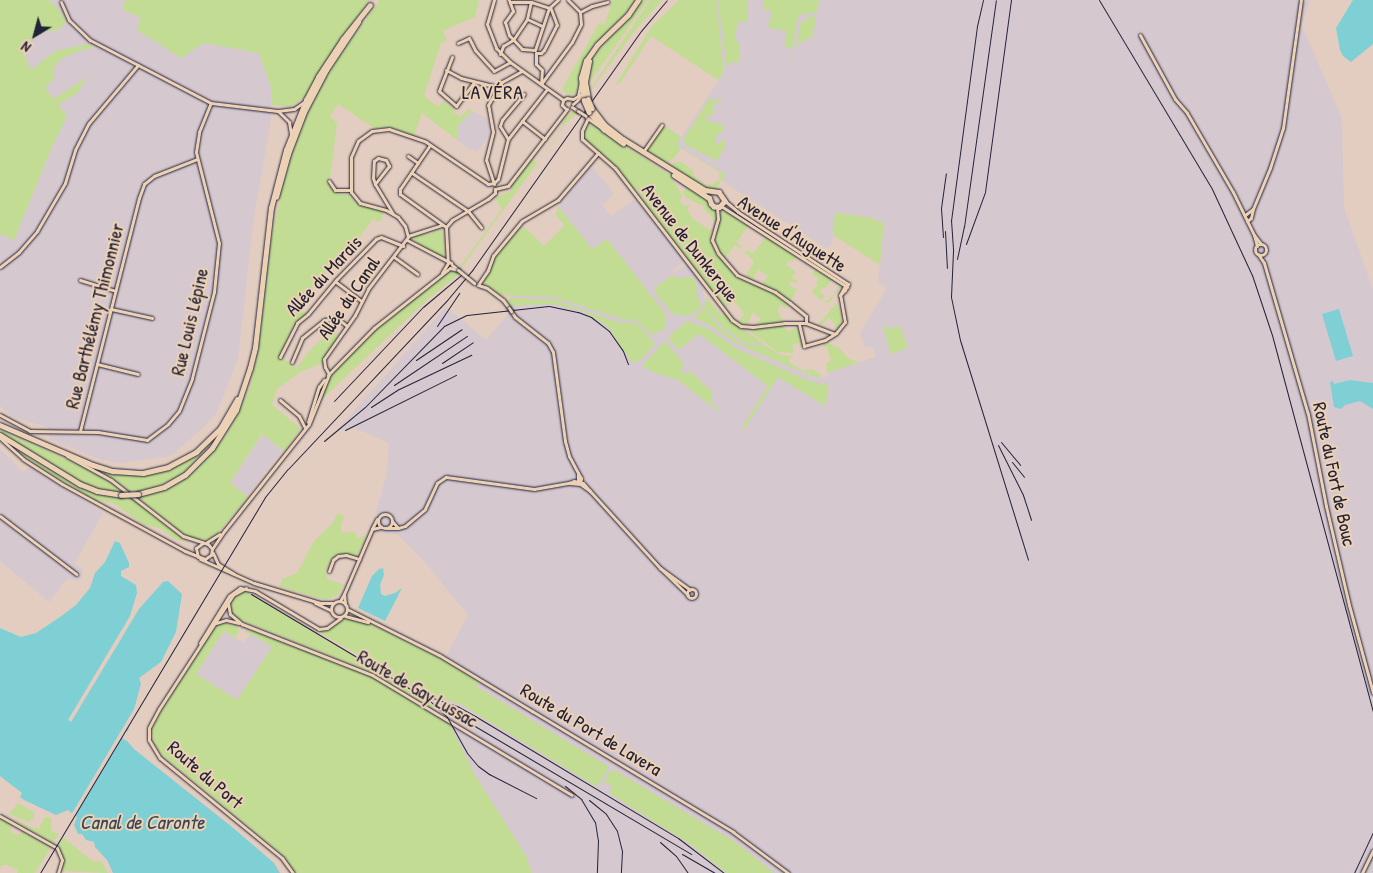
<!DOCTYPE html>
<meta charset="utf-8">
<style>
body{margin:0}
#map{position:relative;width:1373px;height:873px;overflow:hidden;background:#e2cdc0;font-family:"Patrick Hand",sans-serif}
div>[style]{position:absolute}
.built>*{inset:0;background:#d5c8ce}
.green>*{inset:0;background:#c2dc93}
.water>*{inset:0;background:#7fd0d5}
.pier>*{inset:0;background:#e2cdc0}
.roads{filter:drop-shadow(0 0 1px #22223b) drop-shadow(0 0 1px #22223b)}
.minor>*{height:3px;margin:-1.5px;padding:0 1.5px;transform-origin:1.5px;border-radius:1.5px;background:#edd1b4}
.minor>.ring{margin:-1.5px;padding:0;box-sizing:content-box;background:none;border:3px solid #edd1b4;border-radius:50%}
.major>*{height:4.5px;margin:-2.25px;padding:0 2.25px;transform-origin:2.25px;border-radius:2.25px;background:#edd1b4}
.rail>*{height:1px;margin:-0.5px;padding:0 0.5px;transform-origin:0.5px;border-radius:0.5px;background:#22223b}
.bridges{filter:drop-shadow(0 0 1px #22223b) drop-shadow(0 0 1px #22223b)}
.minor-bridge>*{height:3px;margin:-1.5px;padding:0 1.5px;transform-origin:1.5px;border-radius:1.5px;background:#edd1b4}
.major-bridge>*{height:4.5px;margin:-2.25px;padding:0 2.25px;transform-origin:2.25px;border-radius:2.25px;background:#edd1b4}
span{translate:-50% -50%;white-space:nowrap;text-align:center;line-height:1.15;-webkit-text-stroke:4px #edd1b4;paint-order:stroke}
.street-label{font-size:19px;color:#22223b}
.neighbourhood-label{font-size:20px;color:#22223b;letter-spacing:1px}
.water-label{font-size:20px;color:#35455a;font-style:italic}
.north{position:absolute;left:10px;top:10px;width:50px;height:50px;-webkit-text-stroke:4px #edd1b4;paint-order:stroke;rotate:217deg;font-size:14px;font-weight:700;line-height:20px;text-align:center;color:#22223b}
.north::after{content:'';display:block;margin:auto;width:18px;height:22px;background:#22223b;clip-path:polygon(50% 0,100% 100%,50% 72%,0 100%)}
</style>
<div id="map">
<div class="built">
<div style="clip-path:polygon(48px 0,125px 0,123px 10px,141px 19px,137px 30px,155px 40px,154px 42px,187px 53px,204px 43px,259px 53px,272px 90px,270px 126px,254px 217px,238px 358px,217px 412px,203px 428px,171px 456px,121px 463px,102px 460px,49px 439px,48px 427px,13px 417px,0 406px,0 264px,2px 262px,0 260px,0 234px,14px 240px,52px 147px,67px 116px,31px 70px,20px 46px,43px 33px,60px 29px,52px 2px)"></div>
<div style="clip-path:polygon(716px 0,1310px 0,1302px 26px,1342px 118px,1344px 207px,1373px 290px,1373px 873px,510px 873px,419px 708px,468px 615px,423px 560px,397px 534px,373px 532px,376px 511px,387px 473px,389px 443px,355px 428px,337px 430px,446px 307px,486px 340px,510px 312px,510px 295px,499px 294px,483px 282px,502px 246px,523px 226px,544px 246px,565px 225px,556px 216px,558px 204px,572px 190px,591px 165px,614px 194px,602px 205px,611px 216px,635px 199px,684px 261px,672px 271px,674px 274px,687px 264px,702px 284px,704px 298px,721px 315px,724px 313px,735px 324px,766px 345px,762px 354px,812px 376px,822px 378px,827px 377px,829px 372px,876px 357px,872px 346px,865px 348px,860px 333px,885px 292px,884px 286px,878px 282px,880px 265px,833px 235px,831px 245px,826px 248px,725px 183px,722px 181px,725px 175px,676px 145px,724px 72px)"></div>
<div style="clip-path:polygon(473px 111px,487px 119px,491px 128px,488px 131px,491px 133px,477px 152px,473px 149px,471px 151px,457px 140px,457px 126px)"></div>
<div style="clip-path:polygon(263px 434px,282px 450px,247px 496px,230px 483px)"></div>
<div style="clip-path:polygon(0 449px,23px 472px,30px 467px,103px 513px,74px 564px,83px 569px,82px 576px,78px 580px,67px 579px,49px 602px,0 561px)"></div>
<div style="clip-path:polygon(224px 631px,244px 643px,251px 633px,272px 647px,237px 700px,196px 674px)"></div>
</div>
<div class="green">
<div style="clip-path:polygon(0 0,48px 0,59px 9px,66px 22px,60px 29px,43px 33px,20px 46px,31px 70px,55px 51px,88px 44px,94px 48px,82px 50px,61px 59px,53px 69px,55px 77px,45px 88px,54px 99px,87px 77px,77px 93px,58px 105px,67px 116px,52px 147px,14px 240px,0 234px)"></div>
<div style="clip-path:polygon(125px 0,369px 0,325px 62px,305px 97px,290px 107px,272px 105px,272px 90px,259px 53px,204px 43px,181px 58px,137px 30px,141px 18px,123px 10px)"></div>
<div style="clip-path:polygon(380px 0,479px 0,475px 17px,443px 31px,447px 40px,441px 43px,424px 96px,438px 107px,443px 101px,455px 109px,453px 112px,460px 117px,469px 109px,473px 111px,457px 126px,457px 140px,422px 113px,414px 136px,390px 127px,374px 128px,338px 104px,330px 116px,337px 124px,329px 186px,338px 194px,349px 194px,356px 203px,385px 211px,380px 222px,373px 219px,359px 238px,312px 287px,302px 311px,308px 313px,293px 326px,279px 356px,297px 368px,308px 352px,325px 336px,333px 331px,338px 335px,323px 363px,302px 371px,277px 389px,272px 405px,301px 429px,284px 451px,262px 434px,230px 483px,248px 497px,215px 536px,211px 539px,193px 539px,185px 535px,137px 497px,165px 490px,195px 470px,224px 437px,241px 407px,249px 389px,258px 353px,272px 234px,288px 163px,307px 113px,330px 69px)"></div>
<div style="clip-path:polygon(612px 0,635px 0,620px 19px,592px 47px,582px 66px,576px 94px,568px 95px,562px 89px,599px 23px,605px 24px)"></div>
<div style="clip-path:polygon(642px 0,648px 0,587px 86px,589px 66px,594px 55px,634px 13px)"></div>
<div style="clip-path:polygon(650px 0,662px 0,634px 32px,588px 94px,587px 90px,593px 85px)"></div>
<div style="clip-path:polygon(679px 0,716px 0,724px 72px,718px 80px,651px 36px,619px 85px,616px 84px,652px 26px)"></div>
<div style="clip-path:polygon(718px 0,748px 0,748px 23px,738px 21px,735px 41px,740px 42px,739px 62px,731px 62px,727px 68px)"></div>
<div style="clip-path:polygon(763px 0,819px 0,817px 13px,802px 14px,797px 19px,790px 64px,791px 48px,784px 46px,787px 31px,768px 28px,772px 13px,769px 9px,764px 10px)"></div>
<div style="clip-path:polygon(809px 17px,816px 17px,813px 36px,798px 44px,795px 53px,800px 24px)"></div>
<div style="clip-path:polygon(709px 99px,721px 100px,721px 103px,714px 102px,713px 116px,707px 114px,706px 120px,724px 125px,723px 131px,716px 136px,715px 142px,719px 144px,722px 140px,727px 143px,717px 161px,686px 145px,683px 140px)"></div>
<div style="clip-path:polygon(573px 111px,576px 112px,573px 117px,567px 122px,460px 270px,461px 265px,502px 209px,495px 198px,511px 191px,512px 186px,532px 159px,537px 163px,564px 125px,561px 123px)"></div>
<div style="clip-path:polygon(591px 124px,706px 198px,709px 206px,717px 211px,715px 225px,712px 217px,704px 209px,705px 207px,685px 197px,683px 193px,686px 189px,683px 184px,670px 176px,681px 193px,682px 198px,680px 202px,685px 207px,688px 204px,690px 205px,687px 209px,693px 219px,710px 230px,713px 228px,710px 236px,711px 244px,731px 272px,739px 279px,771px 291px,789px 303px,785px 308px,781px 305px,777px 310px,784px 322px,754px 326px,761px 318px,753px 312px,747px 325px,738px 322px,744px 314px,734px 301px,725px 307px,642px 200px,642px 196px,636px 188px,632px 188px,604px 155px,583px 138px,584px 129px)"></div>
<div style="clip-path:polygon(663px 125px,681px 137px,677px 145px,726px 175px,722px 181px,719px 179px,719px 172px,681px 148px,673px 159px,665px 163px,646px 152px)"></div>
<div style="clip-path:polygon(676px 162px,681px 162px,694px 171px,693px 175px,706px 185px,713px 184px,718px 180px,721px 182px,716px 188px,708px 189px,670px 166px)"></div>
<div style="clip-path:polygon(558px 206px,592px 249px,607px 239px,665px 313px,665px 329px,651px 335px,635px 319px,625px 320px,554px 297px,500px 295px,485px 284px,483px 281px,493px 258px,523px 226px,544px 246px,565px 225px,556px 216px)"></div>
<div style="clip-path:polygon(722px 209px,748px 226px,737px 242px,742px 247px,741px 249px,735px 245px,724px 259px,714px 239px)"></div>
<div style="clip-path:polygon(835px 212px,876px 219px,876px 221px,884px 222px,880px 265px,833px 235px)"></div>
<div style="clip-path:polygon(442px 229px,445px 257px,440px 257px,411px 239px,423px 233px,426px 235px)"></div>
<div style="clip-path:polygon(766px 237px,796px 257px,793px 262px,789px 260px,786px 265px,796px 272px,792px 278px,798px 281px,797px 284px,790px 281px,789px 286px,797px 289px,791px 301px,762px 285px,768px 276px,758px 270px,753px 279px,746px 276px,754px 261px,744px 252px,746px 250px,753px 254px)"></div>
<div style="clip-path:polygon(815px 269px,840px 285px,841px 286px,830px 302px,824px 302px,832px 297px,839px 285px,831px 280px,826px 288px,823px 287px,820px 292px,825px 296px,822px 300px,811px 292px,818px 285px,816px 283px,819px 278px,812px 274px)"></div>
<div style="clip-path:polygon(451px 271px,461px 273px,428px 299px,320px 401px,331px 374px,373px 330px)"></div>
<div style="clip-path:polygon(672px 275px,676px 278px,691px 277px,696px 280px,697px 296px,702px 306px,694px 313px,685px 316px,673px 314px,655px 293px,655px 288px)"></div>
<div style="clip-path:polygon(511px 298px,556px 300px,620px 323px,635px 322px,655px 344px,641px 360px,632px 363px,608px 327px,583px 311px,553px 304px,509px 306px,508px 300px)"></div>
<div style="clip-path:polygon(707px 298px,721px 315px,724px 313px,735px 324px,765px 344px,743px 342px,724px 328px,704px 306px)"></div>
<div style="clip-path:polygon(837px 302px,842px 321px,839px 327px,837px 329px,834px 326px,835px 324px,829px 318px,820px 326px,818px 325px)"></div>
<div style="clip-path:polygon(704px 307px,720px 327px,741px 344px,767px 346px,780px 355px,794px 356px,788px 360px,790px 363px,804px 371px,812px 369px,822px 375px,822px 378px,812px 376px,735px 343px,710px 325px,694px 318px)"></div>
<div style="clip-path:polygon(687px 321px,707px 328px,737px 349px,807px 380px,829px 386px,825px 406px,778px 377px,744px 430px,742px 428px,768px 386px,699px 334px,678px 350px,668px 337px)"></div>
<div style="clip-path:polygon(784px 324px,783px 327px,789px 332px,796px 327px,802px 345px,800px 346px,799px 343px,792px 345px,794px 353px,778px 352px,751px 332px,754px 328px)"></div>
<div style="clip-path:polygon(885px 325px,890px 329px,900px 326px,908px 348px,891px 354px,888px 352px,890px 350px,883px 326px)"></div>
<div style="clip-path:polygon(664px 342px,666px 342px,685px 365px,680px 369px,685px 375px,690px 371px,713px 393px,710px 401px,718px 408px,719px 412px,678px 380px,652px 372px,642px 366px)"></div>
<div style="clip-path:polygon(826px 342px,838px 347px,849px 359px,859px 362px,827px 373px,826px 363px,831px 361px,827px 347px,824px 347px,823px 345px)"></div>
<div style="clip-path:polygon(0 430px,85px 467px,125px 492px,96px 489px,85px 485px,0 433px)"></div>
<div style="clip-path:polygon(217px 437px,185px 471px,174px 479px,151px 489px,132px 492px,102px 472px,149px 473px,161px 471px,187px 460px)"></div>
<div style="clip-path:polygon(13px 448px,84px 489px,111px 497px,131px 497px,186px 541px,176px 540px,159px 528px,144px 525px,111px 502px,97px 501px,90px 497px,46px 472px)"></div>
<div style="clip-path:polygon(338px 513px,345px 517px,341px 523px,341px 533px,354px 531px,358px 538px,367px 535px,356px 556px,345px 554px,336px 555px,326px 568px,327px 579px,344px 585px,337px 596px,325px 600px,280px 587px,282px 579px,297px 573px,314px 541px,332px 524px)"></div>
<div style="clip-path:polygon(250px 591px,250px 594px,434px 705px,432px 709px,369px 671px,236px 618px,230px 610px,230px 602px,239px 593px)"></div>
<div style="clip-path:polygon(347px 618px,372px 625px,445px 661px,479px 682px,477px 687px,609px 767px,597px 787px,462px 705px,419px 691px,317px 631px,325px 631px)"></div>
<div style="clip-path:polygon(223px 623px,236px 625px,239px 631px,235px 638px,224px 631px,196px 674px,237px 700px,272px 647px,251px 634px,244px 632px,249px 629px,371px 676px,450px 725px,475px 775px,526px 856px,532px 873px,296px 873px,282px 854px,162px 755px,153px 742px,152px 728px,156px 720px,212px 631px,219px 624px)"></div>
<div style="clip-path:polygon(614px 770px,735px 842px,774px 873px,727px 873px,691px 845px,609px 793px,612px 786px,604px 782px,610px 771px)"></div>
<div style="clip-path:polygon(18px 803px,34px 812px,34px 818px,29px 822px,9px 814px)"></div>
<div style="clip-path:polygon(0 812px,33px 828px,39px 828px,45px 817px,50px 817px,52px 821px,51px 831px,59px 834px,53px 843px)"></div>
<div style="clip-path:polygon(0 818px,12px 825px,10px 831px,18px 836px,22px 831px,51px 847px,35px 873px,17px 873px,18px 870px,7px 865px,2px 865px,0 868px)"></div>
<div style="clip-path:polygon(63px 837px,92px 861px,102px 862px,108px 873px,61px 871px,64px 859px,58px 846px)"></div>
</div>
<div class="water">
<div style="clip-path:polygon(1353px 0,1373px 0,1373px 44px,1351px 62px,1343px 56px,1340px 50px,1336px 28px)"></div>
<div style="clip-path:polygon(1339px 309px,1353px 356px,1336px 361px,1322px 314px)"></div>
<div style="clip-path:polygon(1350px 380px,1373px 383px,1373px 409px,1360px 401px,1345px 405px,1341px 409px,1334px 407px,1330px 382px,1333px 381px,1334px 384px)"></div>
<div style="clip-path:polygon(115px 541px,120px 543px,129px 563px,129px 567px,121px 571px,121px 576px,136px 585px,137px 593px,130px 616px,68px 720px,71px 722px,139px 609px,163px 582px,168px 581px,182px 594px,176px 632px,161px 662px,139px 678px,141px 684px,128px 731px,123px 733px,123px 739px,127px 741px,134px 749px,232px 827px,274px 863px,280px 873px,113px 873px,107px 860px,95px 847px,94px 842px,86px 840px,82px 834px,78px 834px,74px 825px,77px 817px,68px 810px,56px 815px,24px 800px,20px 797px,22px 793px,0 776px,0 628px,21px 637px,36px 633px,60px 617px,76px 605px,90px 588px,95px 573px,105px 562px)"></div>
<div style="clip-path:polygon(383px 568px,384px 575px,380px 585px,381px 594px,385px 596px,395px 593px,402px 588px,385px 621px,358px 608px,372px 576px,379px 569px)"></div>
</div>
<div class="pier">
<div style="clip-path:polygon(137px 704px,134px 718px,74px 818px,71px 815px)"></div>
</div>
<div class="roads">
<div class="minor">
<div style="left:494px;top:0;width:25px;rotate:106deg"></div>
<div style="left:487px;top:24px;width:26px;rotate:69deg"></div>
<div style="left:496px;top:48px;width:20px;rotate:45deg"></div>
<div style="left:510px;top:62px;width:65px;rotate:35.6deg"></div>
<div style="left:509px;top:0;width:12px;rotate:70deg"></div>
<div style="left:513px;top:11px;width:14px;rotate:126deg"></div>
<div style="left:505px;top:22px;width:14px;rotate:73deg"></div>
<div style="left:509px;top:35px;width:19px;rotate:47deg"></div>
<div style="left:522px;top:49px;width:13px;rotate:4deg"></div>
<div style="left:568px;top:0;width:17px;rotate:45deg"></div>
<div style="left:61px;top:2px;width:20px;rotate:66deg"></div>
<div style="left:69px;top:20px;width:29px;rotate:44deg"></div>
<div style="left:90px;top:40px;width:136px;rotate:27.5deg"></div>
<div style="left:211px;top:103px;width:67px;rotate:6.8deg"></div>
<div style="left:278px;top:111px;width:16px;rotate:-7deg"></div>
<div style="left:294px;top:109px;width:12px;rotate:-35deg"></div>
<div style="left:511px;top:2px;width:20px"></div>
<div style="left:531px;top:2px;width:19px;rotate:18deg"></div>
<div style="left:549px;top:8px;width:12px;rotate:-42deg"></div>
<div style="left:580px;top:12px;width:13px;rotate:-27deg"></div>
<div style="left:592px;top:6px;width:16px;rotate:-15deg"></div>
<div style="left:527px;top:19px;width:17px;rotate:25deg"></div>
<div style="left:1140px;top:35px;width:73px;rotate:61.3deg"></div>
<div style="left:1175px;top:99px;width:18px;rotate:49deg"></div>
<div style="left:1187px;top:113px;width:91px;rotate:59.8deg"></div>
<div style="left:1233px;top:192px;width:48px;rotate:64deg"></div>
<div style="left:458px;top:43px;width:12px;rotate:-24deg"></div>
<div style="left:469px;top:38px;width:13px;rotate:63deg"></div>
<div style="left:475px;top:50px;width:28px;rotate:48deg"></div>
<div style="left:494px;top:71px;width:18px;rotate:-29deg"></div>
<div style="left:535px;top:50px;width:44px;rotate:-71.6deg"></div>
<div style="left:536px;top:53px;width:5px"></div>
<div style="left:541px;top:53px;width:4px;rotate:-45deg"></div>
<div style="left:544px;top:50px;width:28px;rotate:-63deg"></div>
<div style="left:557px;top:25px;width:19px;rotate:-111deg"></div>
<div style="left:536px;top:53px;width:11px;rotate:90deg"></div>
<div style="left:536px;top:64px;width:8px;rotate:45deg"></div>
<div style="left:542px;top:70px;width:13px;rotate:94deg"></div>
<div style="left:500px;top:54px;width:9px;rotate:-69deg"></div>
<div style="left:503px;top:46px;width:12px;rotate:-31deg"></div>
<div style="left:513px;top:40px;width:25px;rotate:-56deg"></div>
<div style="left:527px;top:19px;width:17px;rotate:-77deg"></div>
<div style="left:452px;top:57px;width:36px;rotate:111deg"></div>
<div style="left:439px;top:91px;width:23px;rotate:41deg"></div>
<div style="left:456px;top:106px;width:30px;rotate:-53deg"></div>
<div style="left:446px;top:70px;width:17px;rotate:28deg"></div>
<div style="left:461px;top:78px;width:33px;rotate:14deg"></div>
<div style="left:493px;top:86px;width:6px;rotate:31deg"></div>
<div style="left:541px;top:84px;width:52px;rotate:-53.6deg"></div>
<div style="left:572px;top:42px;width:20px;rotate:-63deg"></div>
<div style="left:581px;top:24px;width:12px;rotate:-95deg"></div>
<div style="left:578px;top:96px;width:14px;rotate:-78deg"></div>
<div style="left:563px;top:100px;width:4px;rotate:-27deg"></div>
<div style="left:567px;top:98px;width:6px;rotate:9deg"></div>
<div style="left:573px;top:99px;width:8px;rotate:-30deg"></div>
<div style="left:580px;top:95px;width:5px;rotate:11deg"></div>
<div style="left:563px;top:100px;width:5px;rotate:101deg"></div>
<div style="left:562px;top:105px;width:6px;rotate:45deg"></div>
<div style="left:573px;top:104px;width:15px;rotate:-42deg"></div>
<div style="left:572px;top:107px;width:7px;rotate:34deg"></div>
<div style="left:278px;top:111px;width:16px;rotate:45deg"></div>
<div style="left:289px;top:122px;width:13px;rotate:81deg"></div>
<div style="left:586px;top:117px;width:19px;rotate:35deg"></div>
<div style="left:588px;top:118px;width:14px;rotate:115deg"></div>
<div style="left:582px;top:131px;width:8px;rotate:90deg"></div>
<div style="left:582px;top:139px;width:44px;rotate:41.3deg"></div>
<div style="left:615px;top:168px;width:192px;rotate:52.4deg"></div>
<div style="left:732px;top:320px;width:11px;rotate:34deg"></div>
<div style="left:741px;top:326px;width:12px;rotate:5deg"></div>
<div style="left:753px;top:327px;width:31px;rotate:-7deg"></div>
<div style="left:784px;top:323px;width:22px"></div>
<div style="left:806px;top:323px;width:30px;rotate:21deg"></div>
<div style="left:522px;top:121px;width:29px;rotate:38deg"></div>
<div style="left:500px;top:126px;width:6px;rotate:-72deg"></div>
<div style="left:502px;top:120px;width:34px;rotate:-50deg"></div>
<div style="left:508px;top:139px;width:63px;rotate:-52deg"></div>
<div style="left:430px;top:145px;width:53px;rotate:124.3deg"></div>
<div style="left:400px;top:189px;width:5px;rotate:90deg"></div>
<div style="left:400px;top:194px;width:57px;rotate:35.7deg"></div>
<div style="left:643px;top:152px;width:33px;rotate:-55deg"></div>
<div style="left:408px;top:156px;width:12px;rotate:35deg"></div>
<div style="left:412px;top:173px;width:68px;rotate:34.2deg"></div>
<div style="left:468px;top:211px;width:21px;rotate:51deg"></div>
<div style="left:329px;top:181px;width:11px;rotate:56deg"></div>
<div style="left:335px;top:190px;width:15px"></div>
<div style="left:494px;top:183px;width:6px;rotate:-45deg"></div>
<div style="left:498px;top:179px;width:41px;rotate:-76deg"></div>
<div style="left:508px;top:139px;width:15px;rotate:-122deg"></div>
<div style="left:375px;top:184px;width:6px;rotate:-108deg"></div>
<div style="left:373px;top:178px;width:17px;rotate:-87deg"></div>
<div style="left:374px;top:161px;width:5px;rotate:-37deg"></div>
<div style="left:378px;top:158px;width:8px;rotate:14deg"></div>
<div style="left:386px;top:160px;width:7px;rotate:63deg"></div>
<div style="left:389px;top:166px;width:23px;rotate:128deg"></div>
<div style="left:375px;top:184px;width:35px;rotate:59deg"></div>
<div style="left:494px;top:184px;width:25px;rotate:-108deg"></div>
<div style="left:486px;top:160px;width:29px;rotate:-76deg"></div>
<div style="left:493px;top:132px;width:27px;rotate:-100deg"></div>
<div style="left:488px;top:105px;width:27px;rotate:-59deg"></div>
<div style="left:502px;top:82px;width:23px;rotate:-29deg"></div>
<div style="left:725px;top:201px;width:17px;rotate:40deg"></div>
<div style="left:738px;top:212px;width:131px;rotate:33.2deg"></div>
<div style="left:721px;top:206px;width:150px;rotate:32.7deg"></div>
<div style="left:717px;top:207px;width:12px;rotate:85deg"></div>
<div style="left:718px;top:219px;width:22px;rotate:106deg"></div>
<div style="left:712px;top:240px;width:14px;rotate:65deg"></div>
<div style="left:718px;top:253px;width:29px;rotate:49deg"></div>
<div style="left:737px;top:275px;width:42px;rotate:24.1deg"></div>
<div style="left:775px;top:292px;width:19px;rotate:36deg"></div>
<div style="left:790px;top:303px;width:21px;rotate:39deg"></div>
<div style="left:806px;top:316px;width:7px;rotate:90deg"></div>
<div style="left:1253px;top:209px;width:44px;rotate:-67.5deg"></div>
<div style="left:1270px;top:168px;width:42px;rotate:-72deg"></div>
<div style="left:1283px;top:128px;width:129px;rotate:-82deg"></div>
<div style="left:1245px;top:215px;width:10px;rotate:-37deg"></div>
<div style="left:1253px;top:209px;width:9px;rotate:103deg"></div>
<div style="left:1251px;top:218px;width:5px;rotate:143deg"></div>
<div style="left:446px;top:227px;width:9px;rotate:-49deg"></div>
<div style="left:452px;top:220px;width:42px;rotate:-30.3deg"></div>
<div style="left:488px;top:199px;width:9px;rotate:-41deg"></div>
<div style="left:495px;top:193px;width:4px;rotate:-90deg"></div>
<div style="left:495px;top:189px;width:13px;rotate:-13deg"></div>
<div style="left:508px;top:186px;width:97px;rotate:-52.5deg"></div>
<div style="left:446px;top:227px;width:36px;rotate:87deg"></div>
<div style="left:408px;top:236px;width:36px;rotate:-18deg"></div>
<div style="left:407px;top:240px;width:50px;rotate:27.6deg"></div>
<div class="ring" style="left:1255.5px;top:244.5px;width:8px;height:8px"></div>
<div style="left:1257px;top:246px;width:11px;rotate:-105deg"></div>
<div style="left:1254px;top:235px;width:11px;rotate:52deg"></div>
<div style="left:1258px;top:254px;width:11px;rotate:56deg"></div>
<div style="left:1264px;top:263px;width:157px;rotate:73.8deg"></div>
<div style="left:1308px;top:414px;width:94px;rotate:78.9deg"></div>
<div style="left:1326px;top:506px;width:102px;rotate:76.9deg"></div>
<div style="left:1349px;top:605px;width:91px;rotate:74.7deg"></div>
<div style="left:394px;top:257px;width:29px;rotate:36deg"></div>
<div style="left:0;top:267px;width:24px;rotate:-38deg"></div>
<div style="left:19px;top:252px;width:28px;rotate:-49deg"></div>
<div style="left:37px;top:231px;width:56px;rotate:-59.7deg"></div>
<div style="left:65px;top:183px;width:34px;rotate:-73deg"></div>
<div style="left:75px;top:150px;width:30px;rotate:-63deg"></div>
<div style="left:89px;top:123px;width:76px;rotate:-49.8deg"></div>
<div style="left:450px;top:268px;width:8px;rotate:14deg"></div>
<div style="left:458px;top:270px;width:8px;rotate:-140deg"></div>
<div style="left:442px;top:273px;width:12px;rotate:-59deg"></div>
<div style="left:80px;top:280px;width:37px;rotate:17deg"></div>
<div style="left:336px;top:282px;width:31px;rotate:37deg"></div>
<div style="left:848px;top:284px;width:7px;rotate:117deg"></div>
<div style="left:845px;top:290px;width:7px;rotate:135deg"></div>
<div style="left:840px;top:295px;width:10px;rotate:-61deg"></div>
<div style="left:845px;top:286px;width:4px;rotate:-34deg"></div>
<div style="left:478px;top:285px;width:18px;rotate:-56deg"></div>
<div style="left:488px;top:270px;width:15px;rotate:-70deg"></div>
<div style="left:493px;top:256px;width:45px;rotate:-50.4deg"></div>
<div style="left:522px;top:221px;width:42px;rotate:-30.3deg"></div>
<div style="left:558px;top:200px;width:62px;rotate:-49.6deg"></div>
<div style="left:478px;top:285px;width:9px;rotate:18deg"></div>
<div style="left:487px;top:288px;width:20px;rotate:37deg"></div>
<div style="left:503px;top:300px;width:10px;rotate:53deg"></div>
<div style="left:111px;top:309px;width:42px;rotate:12.4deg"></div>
<div style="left:511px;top:311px;width:7px;rotate:56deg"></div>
<div style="left:515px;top:317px;width:42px;rotate:38.2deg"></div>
<div style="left:548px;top:343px;width:10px;rotate:61deg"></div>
<div style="left:553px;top:352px;width:90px;rotate:82.3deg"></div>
<div style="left:565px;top:441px;width:16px;rotate:75deg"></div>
<div style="left:569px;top:456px;width:19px;rotate:62deg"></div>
<div style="left:799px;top:324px;width:23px;rotate:77deg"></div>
<div style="left:804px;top:346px;width:22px;rotate:-16deg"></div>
<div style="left:825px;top:340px;width:13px;rotate:-32deg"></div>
<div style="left:836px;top:333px;width:14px;rotate:-51deg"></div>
<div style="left:845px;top:322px;width:27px;rotate:-100deg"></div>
<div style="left:280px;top:357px;width:38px;rotate:-63deg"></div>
<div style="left:297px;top:323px;width:14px;rotate:-39deg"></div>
<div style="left:308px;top:314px;width:45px;rotate:-50.4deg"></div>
<div style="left:337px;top:279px;width:56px;rotate:-45.7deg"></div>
<div style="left:376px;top:239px;width:5px;rotate:-22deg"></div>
<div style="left:381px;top:237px;width:24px;rotate:22deg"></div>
<div style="left:292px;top:362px;width:26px;rotate:-67deg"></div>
<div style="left:302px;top:338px;width:28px;rotate:-39deg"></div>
<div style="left:324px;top:320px;width:13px;rotate:-9deg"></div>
<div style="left:337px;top:318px;width:13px;rotate:39deg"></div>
<div style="left:97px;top:364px;width:42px;rotate:13.7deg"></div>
<div style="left:329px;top:374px;width:8px;rotate:-120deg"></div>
<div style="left:325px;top:367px;width:8px;rotate:-97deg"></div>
<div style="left:324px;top:359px;width:54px;rotate:-54.8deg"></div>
<div style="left:355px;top:315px;width:29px;rotate:-63deg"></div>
<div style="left:368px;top:289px;width:66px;rotate:-52.4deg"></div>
<div style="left:408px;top:237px;width:11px;rotate:-105deg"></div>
<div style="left:405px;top:226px;width:11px;rotate:-128deg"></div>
<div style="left:398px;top:217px;width:14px;rotate:-150deg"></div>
<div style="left:386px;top:210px;width:27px;rotate:-165deg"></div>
<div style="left:360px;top:203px;width:14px;rotate:-129deg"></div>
<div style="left:351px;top:192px;width:35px;rotate:-90deg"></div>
<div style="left:351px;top:157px;width:17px;rotate:-66deg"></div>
<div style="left:358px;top:141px;width:17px;rotate:-36deg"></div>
<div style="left:372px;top:131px;width:17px;rotate:-7deg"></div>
<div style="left:389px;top:129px;width:39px;rotate:19deg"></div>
<div style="left:426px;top:142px;width:75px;rotate:34.1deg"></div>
<div style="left:488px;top:184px;width:6px;rotate:-9deg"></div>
<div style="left:328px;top:375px;width:66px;rotate:-45.6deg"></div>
<div style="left:374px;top:328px;width:97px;rotate:-38.3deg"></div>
<div style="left:280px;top:400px;width:25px;rotate:40deg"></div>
<div style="left:299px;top:416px;width:13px;rotate:63deg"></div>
<div style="left:0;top:415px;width:34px;rotate:28deg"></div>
<div style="left:30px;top:431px;width:68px;rotate:0.8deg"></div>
<div style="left:98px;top:432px;width:50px;rotate:9.3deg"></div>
<div style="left:147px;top:440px;width:26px;rotate:-37deg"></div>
<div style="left:168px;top:424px;width:17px;rotate:-50deg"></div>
<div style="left:179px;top:411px;width:35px;rotate:-68deg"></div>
<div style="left:192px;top:378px;width:89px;rotate:-75.7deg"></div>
<div style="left:214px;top:292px;width:49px;rotate:-84.2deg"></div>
<div style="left:219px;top:243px;width:94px;rotate:-104.2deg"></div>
<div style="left:196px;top:152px;width:20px;rotate:-81deg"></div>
<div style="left:199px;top:132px;width:31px;rotate:-68deg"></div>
<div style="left:308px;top:422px;width:37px;rotate:-73deg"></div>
<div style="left:319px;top:387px;width:9px;rotate:-54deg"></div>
<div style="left:80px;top:431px;width:240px;rotate:-75.8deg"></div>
<div style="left:139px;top:198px;width:15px;rotate:-70deg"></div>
<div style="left:144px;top:184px;width:13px;rotate:-39deg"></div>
<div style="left:154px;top:176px;width:46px;rotate:-21.6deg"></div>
<div style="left:0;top:438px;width:31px;rotate:42deg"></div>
<div style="left:23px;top:459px;width:46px;rotate:32.7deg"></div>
<div style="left:62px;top:484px;width:140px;rotate:28.6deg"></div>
<div style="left:185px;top:551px;width:22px;rotate:22deg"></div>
<div style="left:205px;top:559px;width:7px;rotate:-34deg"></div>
<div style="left:211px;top:555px;width:6px;rotate:-81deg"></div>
<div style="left:212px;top:549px;width:23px;rotate:-56deg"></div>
<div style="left:225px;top:530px;width:135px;rotate:-51.6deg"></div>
<div style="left:309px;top:424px;width:54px;rotate:-68.2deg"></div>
<div style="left:67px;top:456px;width:50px;rotate:28.6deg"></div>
<div style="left:111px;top:480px;width:91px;rotate:37.9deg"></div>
<div style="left:183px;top:536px;width:26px;rotate:18deg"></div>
<div style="left:208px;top:544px;width:6px;rotate:51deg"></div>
<div style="left:578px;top:473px;width:6px;rotate:59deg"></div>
<div style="left:581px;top:478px;width:6px;rotate:99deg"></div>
<div style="left:580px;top:484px;width:4px;rotate:-124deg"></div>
<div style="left:578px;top:481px;width:8px;rotate:-90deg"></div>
<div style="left:574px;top:481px;width:9px;rotate:13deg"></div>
<div style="left:583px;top:483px;width:11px;rotate:49deg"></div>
<div style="left:590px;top:491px;width:12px;rotate:-145deg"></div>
<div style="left:580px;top:484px;width:11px;rotate:-175deg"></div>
<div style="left:569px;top:483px;width:5px;rotate:-22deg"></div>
<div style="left:590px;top:491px;width:104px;rotate:47.7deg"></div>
<div class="ring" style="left:378px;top:514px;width:11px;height:11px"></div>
<div style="left:0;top:516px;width:96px;rotate:37.3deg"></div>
<div style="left:377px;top:519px;width:11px;rotate:117deg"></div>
<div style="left:372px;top:529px;width:9px;rotate:-13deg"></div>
<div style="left:387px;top:528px;width:11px"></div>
<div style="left:398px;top:528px;width:9px;rotate:-131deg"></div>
<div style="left:398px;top:528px;width:7px;rotate:-16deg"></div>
<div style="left:405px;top:526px;width:26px;rotate:-40deg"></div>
<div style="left:425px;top:509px;width:29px;rotate:-65deg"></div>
<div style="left:437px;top:483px;width:11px;rotate:-34deg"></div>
<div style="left:446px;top:477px;width:89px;rotate:7.8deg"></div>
<div style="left:534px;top:489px;width:36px;rotate:-10deg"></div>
<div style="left:207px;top:542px;width:15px;rotate:-32deg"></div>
<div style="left:213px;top:553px;width:12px;rotate:66deg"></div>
<div style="left:218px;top:564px;width:19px;rotate:32deg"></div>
<div style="left:198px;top:557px;width:9px;rotate:-103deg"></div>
<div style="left:196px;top:548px;width:9px;rotate:-36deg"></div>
<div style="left:200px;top:559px;width:59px;rotate:24deg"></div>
<div style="left:254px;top:583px;width:69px;rotate:16.9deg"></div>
<div style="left:320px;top:603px;width:13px"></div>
<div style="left:329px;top:571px;width:12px;rotate:-70deg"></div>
<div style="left:333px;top:560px;width:6px;rotate:-39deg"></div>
<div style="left:338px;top:556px;width:8px;rotate:-7deg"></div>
<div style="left:346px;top:555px;width:14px;rotate:17deg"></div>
<div style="left:246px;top:588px;width:15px;rotate:152deg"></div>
<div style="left:233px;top:595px;width:136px;rotate:123deg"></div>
<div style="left:159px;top:709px;width:21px;rotate:118deg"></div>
<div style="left:149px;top:728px;width:12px;rotate:90deg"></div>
<div style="left:149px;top:740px;width:21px;rotate:59deg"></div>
<div style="left:160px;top:758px;width:158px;rotate:39.3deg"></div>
<div style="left:282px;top:858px;width:19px;rotate:54deg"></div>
<div class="ring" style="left:687.5px;top:589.5px;width:6px;height:6px"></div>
<div style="left:344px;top:594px;width:71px;rotate:-66.7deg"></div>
<div style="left:688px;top:595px;width:39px;rotate:-136deg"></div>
<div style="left:660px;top:568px;width:37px;rotate:36deg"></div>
<div class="ring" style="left:331px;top:601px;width:13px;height:13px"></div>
<div style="left:340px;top:601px;width:8px;rotate:-60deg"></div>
<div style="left:344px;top:594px;width:10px;rotate:84deg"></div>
<div style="left:228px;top:603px;width:11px;rotate:80deg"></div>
<div style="left:230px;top:614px;width:16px;rotate:40deg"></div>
<div style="left:242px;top:624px;width:140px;rotate:21.4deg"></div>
<div style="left:372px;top:675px;width:233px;rotate:31deg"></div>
<div style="left:315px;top:603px;width:17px;rotate:25deg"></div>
<div style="left:347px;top:609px;width:103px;rotate:26.6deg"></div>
<div style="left:439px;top:655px;width:109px;rotate:31.1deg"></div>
<div style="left:532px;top:711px;width:235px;rotate:31deg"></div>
<div style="left:733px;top:832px;width:69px;rotate:36.7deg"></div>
<div style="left:345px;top:616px;width:24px;rotate:15deg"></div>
<div style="left:216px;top:623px;width:10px;rotate:-17deg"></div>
<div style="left:226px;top:620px;width:13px;rotate:13deg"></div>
<div style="left:200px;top:643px;width:55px;rotate:-58.3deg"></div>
<div style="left:229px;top:596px;width:14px;rotate:-36deg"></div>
<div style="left:240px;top:588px;width:15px;rotate:11deg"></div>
<div style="left:255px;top:591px;width:74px;rotate:30.7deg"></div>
<div style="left:319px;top:629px;width:8px;rotate:-7deg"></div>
<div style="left:327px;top:628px;width:17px;rotate:-36deg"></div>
<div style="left:0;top:816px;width:65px;rotate:29.3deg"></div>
<div style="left:57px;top:848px;width:13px;rotate:67deg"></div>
<div style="left:62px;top:860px;width:14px;rotate:107deg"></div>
<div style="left:1362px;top:873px;width:25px;rotate:-64deg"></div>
</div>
<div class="major">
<div style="left:588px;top:99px;width:17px;rotate:-100deg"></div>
<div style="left:585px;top:82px;width:21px;rotate:-79deg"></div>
<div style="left:584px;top:100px;width:22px;rotate:-98deg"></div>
<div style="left:581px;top:78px;width:18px;rotate:-74deg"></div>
<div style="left:586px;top:61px;width:19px;rotate:-55deg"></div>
<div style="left:597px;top:45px;width:43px;rotate:-44.1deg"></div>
<div style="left:628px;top:15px;width:18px;rotate:-56deg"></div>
<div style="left:592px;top:108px;width:21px;rotate:53deg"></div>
<div style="left:605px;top:125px;width:23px;rotate:38deg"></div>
<div style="left:623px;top:139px;width:97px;rotate:31.9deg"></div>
<div style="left:705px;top:190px;width:14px;rotate:8deg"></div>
<div style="left:719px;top:192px;width:11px;rotate:56deg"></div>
<div style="left:725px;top:201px;width:8px;rotate:130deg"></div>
<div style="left:720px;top:207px;width:6px;rotate:180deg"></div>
<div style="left:714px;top:207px;width:4px;rotate:-135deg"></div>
<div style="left:711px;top:204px;width:6px;rotate:-108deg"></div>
<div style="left:589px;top:112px;width:23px;rotate:49deg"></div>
<div style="left:604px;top:129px;width:24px;rotate:36deg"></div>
<div style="left:674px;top:175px;width:42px;rotate:33.3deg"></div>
<div style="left:276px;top:197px;width:45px;rotate:-74.4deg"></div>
<div style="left:288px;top:154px;width:45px;rotate:-69.1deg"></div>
<div style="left:304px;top:112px;width:47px;rotate:-62.4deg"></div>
<div style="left:326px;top:70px;width:58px;rotate:-56.3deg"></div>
<div style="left:0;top:425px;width:101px;rotate:23.3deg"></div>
<div style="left:93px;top:465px;width:21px;rotate:17deg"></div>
<div style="left:113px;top:471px;width:30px;rotate:4deg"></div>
<div style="left:143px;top:473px;width:26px;rotate:-13deg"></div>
<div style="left:168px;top:467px;width:32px;rotate:-28deg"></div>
<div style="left:196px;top:452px;width:33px;rotate:-44deg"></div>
<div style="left:220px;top:429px;width:34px;rotate:-60deg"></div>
<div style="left:0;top:435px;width:94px;rotate:31.5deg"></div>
<div style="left:80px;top:484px;width:18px;rotate:22deg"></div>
<div style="left:97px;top:491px;width:24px;rotate:9deg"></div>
<div style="left:138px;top:494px;width:27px;rotate:-15deg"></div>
<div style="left:164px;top:487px;width:24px;rotate:-30deg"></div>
<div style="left:185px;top:475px;width:38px;rotate:-45deg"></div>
<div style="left:212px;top:448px;width:45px;rotate:-57.7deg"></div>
<div style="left:236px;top:410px;width:44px;rotate:-71.6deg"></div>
<div style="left:250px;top:368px;width:21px;rotate:-76deg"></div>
<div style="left:255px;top:348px;width:141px;rotate:-83.5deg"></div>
<div style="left:271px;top:208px;width:60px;rotate:-75.5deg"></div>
<div style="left:286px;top:150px;width:54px;rotate:-68.2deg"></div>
<div style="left:306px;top:100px;width:26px;rotate:-62deg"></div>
<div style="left:318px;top:77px;width:45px;rotate:-56.7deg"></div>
<div style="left:343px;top:39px;width:43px;rotate:-51.5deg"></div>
</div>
</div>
<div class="rail">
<div style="left:983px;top:0;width:27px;rotate:103deg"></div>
<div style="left:977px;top:26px;width:196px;rotate:97.6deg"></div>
<div style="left:951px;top:220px;width:31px;rotate:86deg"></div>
<div style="left:953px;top:251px;width:46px;rotate:92.5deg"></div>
<div style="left:951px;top:297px;width:44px;rotate:78.2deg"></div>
<div style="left:960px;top:340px;width:230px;rotate:72.8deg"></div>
<div style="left:1099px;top:0;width:220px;rotate:59.1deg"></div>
<div style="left:1212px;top:189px;width:95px;rotate:65.1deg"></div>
<div style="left:1252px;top:275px;width:63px;rotate:71.6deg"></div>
<div style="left:1272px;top:335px;width:391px;rotate:75deg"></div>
<div style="left:945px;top:231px;width:37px;rotate:87deg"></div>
<div style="left:943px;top:237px;width:29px;rotate:-94deg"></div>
<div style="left:941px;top:208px;width:35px;rotate:-82deg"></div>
<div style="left:966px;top:244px;width:55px;rotate:-69.9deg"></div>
<div style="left:985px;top:192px;width:194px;rotate:-82.3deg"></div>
<div style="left:957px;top:259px;width:33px;rotate:-78deg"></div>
<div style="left:964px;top:227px;width:229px;rotate:-82deg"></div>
<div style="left:437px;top:326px;width:40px;rotate:-56deg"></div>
<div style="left:416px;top:360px;width:55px;rotate:-34deg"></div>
<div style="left:442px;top:363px;width:37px;rotate:-34deg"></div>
<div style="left:394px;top:385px;width:88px;rotate:-33.9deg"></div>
<div style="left:334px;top:401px;width:129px;rotate:-46.6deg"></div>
<div style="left:423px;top:307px;width:50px;rotate:-40.1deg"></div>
<div style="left:371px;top:407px;width:33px;rotate:-33deg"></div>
<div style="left:399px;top:389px;width:80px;rotate:-25.3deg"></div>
<div style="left:345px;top:430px;width:124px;rotate:-26.4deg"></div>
<div style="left:324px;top:441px;width:53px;rotate:-39.7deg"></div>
<div style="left:365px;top:407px;width:113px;rotate:-45.7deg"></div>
<div style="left:444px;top:326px;width:25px;rotate:-26deg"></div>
<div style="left:467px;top:315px;width:82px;rotate:-6.3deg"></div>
<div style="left:549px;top:306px;width:30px;rotate:12deg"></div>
<div style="left:578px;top:312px;width:14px;rotate:21deg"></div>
<div style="left:591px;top:317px;width:23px;rotate:38deg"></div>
<div style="left:609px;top:331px;width:24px;rotate:55deg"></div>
<div style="left:623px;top:351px;width:14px;rotate:69deg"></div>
<div style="left:1001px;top:442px;width:30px;rotate:50deg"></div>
<div style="left:998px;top:445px;width:56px;rotate:63.4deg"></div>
<div style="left:1023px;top:495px;width:26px;rotate:72deg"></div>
<div style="left:1012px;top:462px;width:19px;rotate:51deg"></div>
<div style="left:251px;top:594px;width:207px;rotate:30.8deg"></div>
<div style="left:429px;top:700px;width:25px;rotate:43deg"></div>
<div style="left:447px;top:717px;width:41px;rotate:60.9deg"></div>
<div style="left:467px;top:753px;width:17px;rotate:50deg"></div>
<div style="left:478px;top:766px;width:14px;rotate:36deg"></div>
<div style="left:489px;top:774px;width:53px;rotate:27.1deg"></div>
<div style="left:415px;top:692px;width:44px;rotate:18.4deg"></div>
<div style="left:457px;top:706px;width:21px;rotate:29deg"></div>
<div style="left:475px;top:716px;width:237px;rotate:31deg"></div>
<div style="left:678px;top:838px;width:58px;rotate:37.3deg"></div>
<div style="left:446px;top:709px;width:285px;rotate:30.6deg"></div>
<div style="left:565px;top:786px;width:21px;rotate:39deg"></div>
<div style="left:581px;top:799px;width:27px;rotate:59deg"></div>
<div style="left:595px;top:822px;width:18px;rotate:81deg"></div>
<div style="left:598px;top:840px;width:33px;rotate:92deg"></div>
<div style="left:589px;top:800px;width:22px;rotate:39deg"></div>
<div style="left:606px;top:814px;width:20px;rotate:57deg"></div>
<div style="left:617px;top:831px;width:21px;rotate:76deg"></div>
<div style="left:622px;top:851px;width:22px;rotate:93deg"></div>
<div style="left:660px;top:842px;width:21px;rotate:41deg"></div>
<div style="left:676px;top:856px;width:21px;rotate:55deg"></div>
<div style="left:682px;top:854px;width:38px;rotate:30deg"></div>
<div style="left:40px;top:873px;width:438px;rotate:-59.1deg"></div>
<div style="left:265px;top:497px;width:36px;rotate:-51deg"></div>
<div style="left:288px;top:469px;width:233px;rotate:-46.7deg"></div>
<div style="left:448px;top:299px;width:39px;rotate:-50deg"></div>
<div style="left:473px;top:269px;width:291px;rotate:-54.8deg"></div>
<div style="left:641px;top:31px;width:40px;rotate:-50deg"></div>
<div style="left:1354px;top:873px;width:45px;rotate:-65.1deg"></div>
</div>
<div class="bridges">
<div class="minor-bridge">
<div style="left:578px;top:111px;width:9px;rotate:32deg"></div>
<div style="left:458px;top:270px;width:21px;rotate:39deg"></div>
<div style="left:509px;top:308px;width:4px;rotate:56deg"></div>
</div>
<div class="major-bridge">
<div style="left:588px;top:99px;width:10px;rotate:66deg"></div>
<div style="left:584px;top:100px;width:13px;rotate:67deg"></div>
<div style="left:121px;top:495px;width:17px;rotate:-3deg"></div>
</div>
</div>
<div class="street-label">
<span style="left:792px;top:234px;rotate:33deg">Avenue d'Auguette</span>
<span style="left:690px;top:243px;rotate:52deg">Avenue de Dunkerque</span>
<span style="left:324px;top:276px;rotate:-47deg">Allée du Marais</span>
<span style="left:349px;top:298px;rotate:-56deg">Allée du Canal</span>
<span style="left:95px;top:316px;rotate:-76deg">Rue Barthélémy Thimonnier</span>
<span style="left:190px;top:322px;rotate:-77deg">Rue Louis Lépine</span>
<span style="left:1334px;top:474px;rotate:78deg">Route du Fort de Bouc</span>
<span style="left:417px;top:689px;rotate:30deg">Route de Gay Lussac</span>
<span style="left:591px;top:730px;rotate:31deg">Route du Port de Lavera</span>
<span style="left:205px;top:775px;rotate:41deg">Route du Port</span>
</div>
<div class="neighbourhood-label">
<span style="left:493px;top:91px">LAVÉRA</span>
</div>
<div class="water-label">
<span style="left:142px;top:821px">Canal de Caronte</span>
</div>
<div class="north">N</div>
</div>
